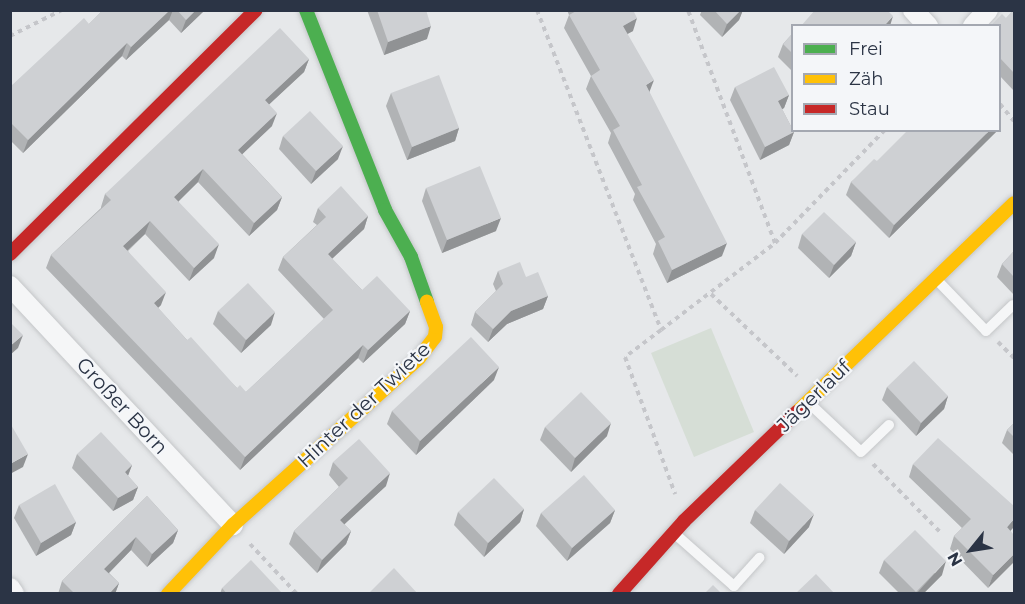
<!DOCTYPE html>
<meta charset="utf-8">
<style>
body{margin:0}
#map{position:relative;width:1025px;height:604px;overflow:hidden;background:#e6e8ea;font-family:Montserrat,sans-serif}
div>[style]{position:absolute}
.green>*{inset:0;background:#d6ded6}
.path>*{height:4px;margin-top:-2px;transform-origin:0;background:repeating-linear-gradient(90deg,#c5c6ca 0 4.5px,transparent 0 9px)}
.roads{filter:drop-shadow(0 0 2px #c4c6c8) drop-shadow(0 0 2px #c4c6c8)}
.lane>*{height:10px;margin:-5px;padding:0 5px;transform-origin:5px;border-radius:5px;background:#f5f6f7}
.street>*{height:20px;margin:-10px;padding:0 10px;transform-origin:10px;border-radius:10px;background:#f5f6f7}
.fast>*{height:14px;margin:-7px;padding:0 7px;transform-origin:7px;border-radius:7px;background:#4caf50}
.slow>*{height:14px;margin:-7px;padding:0 7px;transform-origin:7px;border-radius:7px;background:#ffc107}
.jam>*{height:14px;margin:-7px;padding:0 7px;transform-origin:7px;border-radius:7px;background:#c62828}
.wall>*{inset:0;background:#b1b3b5}
.shaded-wall>*{inset:0;background:#909294}
.building>*{inset:0;background:#ced0d3}
span{translate:-50% -50%;white-space:nowrap;text-align:center;line-height:1.15;-webkit-text-stroke:4.5px #f4f6f9;paint-order:stroke}
.street-label{font-size:20px;color:#2b3445}
.frame{position:absolute;inset:0;border:12px solid #2b3445;pointer-events:none}
.legend{position:absolute;left:791px;top:24px;width:210px;height:108px;box-sizing:border-box;background:#f4f6f9;border:2px solid #a4a8b1;margin:0;padding:8px 10px;list-style:none;font-size:18px;color:#2b3445}
.legend li{display:flex;align-items:center;gap:12px;height:30px}
.legend b{width:30px;border:2px solid #a4a8b1}
.north{position:absolute;left:941px;top:520px;width:60px;height:60px;-webkit-text-stroke:4px #f4f6f9;paint-order:stroke;rotate:240deg;font-size:16px;font-weight:700;line-height:24px;text-align:center;color:#2b3445}
.north::after{content:'';display:block;margin:auto;width:21px;height:27px;background:#2b3445;clip-path:polygon(50% 0,100% 100%,50% 72%,0 100%)}
</style>
<div id="map">
<div class="green">
<div style="clip-path:polygon(711px 328px,754px 432px,694px 457px,651px 353px)"></div>
</div>
<div class="path">
<div style="left:537px;top:10px;width:343px;rotate:68.8deg"></div>
<div style="left:661px;top:330px;width:45px;rotate:143.1deg"></div>
<div style="left:625px;top:357px;width:146px;rotate:69.9deg"></div>
<div style="left:10px;top:36px;width:58px;rotate:-26.6deg"></div>
<div style="left:1000px;top:104px;width:22px;rotate:51deg"></div>
<div style="left:775px;top:243px;width:158px;rotate:-45.8deg"></div>
<div style="left:711px;top:294px;width:119px;rotate:43.6deg"></div>
<div style="left:661px;top:330px;width:143px;rotate:-37.3deg"></div>
<div style="left:775px;top:243px;width:249px;rotate:-110.5deg"></div>
<div style="left:998px;top:342px;width:23px;rotate:45deg"></div>
<div style="left:873px;top:464px;width:95px;rotate:45.4deg"></div>
<div style="left:250px;top:544px;width:69px;rotate:46.8deg"></div>
</div>
<div class="roads">
<div class="lane">
<div style="left:936px;top:279px;width:72px;rotate:46.1deg"></div>
<div style="left:986px;top:331px;width:37px;rotate:-44deg"></div>
<div style="left:809px;top:403px;width:71px;rotate:43.3deg"></div>
<div style="left:861px;top:452px;width:39px;rotate:-44deg"></div>
<div style="left:674px;top:533px;width:80px;rotate:41.5deg"></div>
<div style="left:734px;top:586px;width:38px;rotate:-48deg"></div>
</div>
<div class="street">
<div style="left:913px;top:10px;width:22px;rotate:47deg"></div>
<div style="left:973px;top:26px;width:22px;rotate:-47deg"></div>
<div style="left:10px;top:286px;width:327px;rotate:47deg"></div>
<div style="left:10px;top:588px;width:7px;rotate:56deg"></div>
</div>
<div class="fast">
<div style="left:306px;top:10px;width:215px;rotate:68.4deg"></div>
<div style="left:385px;top:210px;width:54px;rotate:61deg"></div>
<div style="left:411px;top:257px;width:48px;rotate:70.4deg"></div>
</div>
<div class="slow">
<div style="left:797px;top:412px;width:301px;rotate:-43.9deg"></div>
<div style="left:168px;top:594px;width:95px;rotate:-46.7deg"></div>
<div style="left:233px;top:525px;width:250px;rotate:-41.9deg"></div>
<div style="left:419px;top:358px;width:26px;rotate:-53deg"></div>
<div style="left:435px;top:337px;width:10px;rotate:-84deg"></div>
<div style="left:436px;top:327px;width:27px;rotate:-110deg"></div>
</div>
<div class="jam">
<div style="left:10px;top:254px;width:346px;rotate:-44.8deg"></div>
<div style="left:619px;top:594px;width:98px;rotate:-48.3deg"></div>
<div style="left:684px;top:521px;width:157px;rotate:-44deg"></div>
</div>
</div>
<div class="wall">
<div style="clip-path:polygon(103px 10px,205px 10px,181px 33px,169px 20px,126px 60px,122px 56px,23px 153px,10px 140px,10px 87px,89px 24px)"></div>
<div style="clip-path:polygon(367px 10px,426px 10px,427px 39px,384px 55px)"></div>
<div style="clip-path:polygon(567px 10px,633px 10px,633px 31px,627px 34px,649px 92px,722px 256px,667px 283px,653px 254px,656px 244px,633px 200px,635px 194px,608px 143px,611px 133px,586px 89px,591px 76px,564px 28px,569px 15px)"></div>
<div style="clip-path:polygon(702px 10px,743px 10px,739px 20px,722px 37px,700px 15px)"></div>
<div style="clip-path:polygon(1014px 10px,1014px 91px,999px 75px,999px 26px)"></div>
<div style="clip-path:polygon(792px 34px,792px 71px,778px 57px,783px 44px)"></div>
<div style="clip-path:polygon(309px 59px,304px 72px,269px 104px,272px 126px,242px 154px,282px 197px,277px 210px,249px 236px,198px 182px,178px 201px,214px 258px,189px 281px,145px 234px,128px 251px,161px 305px,158px 308px,187px 340px,237px 388px,246px 392px,324px 319px,278px 270px,283px 257px,317px 225px,313px 222px,318px 208px,368px 216px,364px 229px,332px 259px,362px 290px,410px 311px,405px 324px,363px 363px,358px 358px,240px 470px,46px 268px,51px 255px,101px 208px,101px 207px,105px 194px)"></div>
<div style="clip-path:polygon(735px 87px,789px 95px,784px 108px,782px 109px,794px 132px,789px 145px,760px 160px,730px 100px)"></div>
<div style="clip-path:polygon(391px 93px,459px 128px,455px 141px,407px 160px,386px 106px)"></div>
<div style="clip-path:polygon(997px 131px,889px 238px,846px 195px,851px 182px,877px 161px)"></div>
<div style="clip-path:polygon(283px 136px,338px 159px,311px 184px,279px 149px)"></div>
<div style="clip-path:polygon(426px 188px,496px 231px,442px 253px,422px 201px)"></div>
<div style="clip-path:polygon(802px 234px,856px 242px,851px 256px,829px 278px,798px 248px)"></div>
<div style="clip-path:polygon(1014px 251px,1014px 295px,997px 277px,1002px 264px)"></div>
<div style="clip-path:polygon(498px 271px,526px 277px,548px 296px,543px 309px,507px 324px,488px 342px,471px 325px,475px 312px,496px 291px,493px 284px)"></div>
<div style="clip-path:polygon(218px 311px,271px 325px,241px 353px,213px 324px)"></div>
<div style="clip-path:polygon(494px 380px,416px 455px,387px 424px,392px 411px)"></div>
<div style="clip-path:polygon(887px 387px,948px 396px,944px 409px,916px 436px,882px 400px)"></div>
<div style="clip-path:polygon(1014px 423px,1014px 455px,1002px 443px,1007px 430px)"></div>
<div style="clip-path:polygon(545px 427px,607px 436px,571px 472px,540px 440px)"></div>
<div style="clip-path:polygon(77px 454px,132px 465px,128px 476px,138px 487px,133px 500px,113px 511px,72px 468px)"></div>
<div style="clip-path:polygon(333px 462px,386px 486px,344px 524px,351px 531px,346px 544px,317px 573px,289px 544px,294px 531px,339px 487px,329px 475px)"></div>
<div style="clip-path:polygon(913px 464px,1011px 531px,988px 588px,950px 549px,954px 536px,962px 528px,909px 477px)"></div>
<div style="clip-path:polygon(147px 496px,178px 530px,173px 543px,147px 567px,131px 550px,109px 573px,119px 583px,115px 594px,58px 594px,62px 581px)"></div>
<div style="clip-path:polygon(19px 505px,76px 522px,71px 535px,36px 556px,14px 518px)"></div>
<div style="clip-path:polygon(524px 509px,520px 522px,484px 557px,454px 525px,458px 512px)"></div>
<div style="clip-path:polygon(615px 510px,610px 523px,567px 561px,536px 526px,541px 513px)"></div>
<div style="clip-path:polygon(755px 510px,809px 527px,784px 554px,750px 523px)"></div>
<div style="clip-path:polygon(884px 560px,942px 575px,923px 594px,900px 594px,879px 573px)"></div>
<div style="clip-path:polygon(222px 588px,281px 594px,220px 594px)"></div>
</div>
<div class="shaded-wall">
<div style="clip-path:polygon(170px 10px,173px 10px,169px 20px,126px 60px,131px 47px)"></div>
<div style="clip-path:polygon(196px 10px,205px 10px,181px 33px,186px 20px)"></div>
<div style="clip-path:polygon(741px 10px,743px 10px,739px 20px,722px 37px,727px 24px)"></div>
<div style="clip-path:polygon(893px 16px,890px 26px,884px 26px)"></div>
<div style="clip-path:polygon(637px 18px,633px 31px,618px 39px,623px 26px)"></div>
<div style="clip-path:polygon(431px 26px,427px 39px,384px 55px,388px 42px)"></div>
<div style="clip-path:polygon(127px 43px,122px 56px,23px 153px,28px 140px)"></div>
<div style="clip-path:polygon(309px 59px,304px 72px,260px 113px,265px 100px)"></div>
<div style="clip-path:polygon(654px 80px,649px 93px,646px 85px)"></div>
<div style="clip-path:polygon(789px 95px,784px 108px,773px 114px,778px 101px)"></div>
<div style="clip-path:polygon(277px 113px,272px 126px,233px 163px,238px 150px)"></div>
<div style="clip-path:polygon(459px 128px,455px 141px,407px 160px,412px 147px)"></div>
<div style="clip-path:polygon(990px 130px,998px 130px,889px 238px,894px 225px)"></div>
<div style="clip-path:polygon(794px 132px,789px 145px,760px 160px,765px 147px)"></div>
<div style="clip-path:polygon(343px 146px,338px 159px,311px 184px,316px 171px)"></div>
<div style="clip-path:polygon(203px 169px,198px 182px,170px 210px,174px 197px)"></div>
<div style="clip-path:polygon(282px 197px,277px 210px,249px 236px,254px 223px)"></div>
<div style="clip-path:polygon(368px 216px,364px 229px,323px 267px,328px 254px)"></div>
<div style="clip-path:polygon(501px 218px,496px 231px,442px 253px,447px 240px)"></div>
<div style="clip-path:polygon(150px 221px,145px 234px,118px 259px,123px 246px)"></div>
<div style="clip-path:polygon(856px 242px,851px 256px,829px 278px,834px 265px)"></div>
<div style="clip-path:polygon(727px 243px,722px 256px,667px 283px,672px 270px)"></div>
<div style="clip-path:polygon(219px 244px,214px 258px,189px 281px,194px 268px)"></div>
<div style="clip-path:polygon(166px 292px,161px 305px,149px 316px,154px 303px)"></div>
<div style="clip-path:polygon(548px 296px,543px 309px,507px 324px,488px 342px,493px 329px,511px 311px)"></div>
<div style="clip-path:polygon(410px 311px,405px 324px,363px 363px,368px 350px)"></div>
<div style="clip-path:polygon(275px 312px,271px 325px,241px 353px,246px 340px)"></div>
<div style="clip-path:polygon(23px 335px,18px 348px,10px 355px,10px 346px)"></div>
<div style="clip-path:polygon(363px 345px,358px 358px,240px 470px,245px 457px)"></div>
<div style="clip-path:polygon(499px 367px,494px 380px,416px 455px,420px 441px)"></div>
<div style="clip-path:polygon(948px 396px,944px 409px,916px 436px,921px 423px)"></div>
<div style="clip-path:polygon(611px 423px,607px 436px,571px 472px,575px 458px)"></div>
<div style="clip-path:polygon(28px 454px,23px 467px,10px 474px,10px 464px)"></div>
<div style="clip-path:polygon(132px 465px,127px 478px,125px 472px)"></div>
<div style="clip-path:polygon(390px 473px,386px 486px,335px 533px,340px 520px)"></div>
<div style="clip-path:polygon(138px 487px,133px 500px,113px 511px,118px 498px)"></div>
<div style="clip-path:polygon(524px 509px,520px 522px,484px 557px,488px 543px)"></div>
<div style="clip-path:polygon(615px 510px,610px 523px,567px 561px,572px 548px)"></div>
<div style="clip-path:polygon(814px 514px,809px 527px,784px 554px,789px 541px)"></div>
<div style="clip-path:polygon(1014px 519px,1014px 527px,1002px 540px,1007px 527px)"></div>
<div style="clip-path:polygon(76px 522px,71px 535px,36px 556px,41px 543px)"></div>
<div style="clip-path:polygon(178px 530px,173px 543px,147px 567px,152px 554px)"></div>
<div style="clip-path:polygon(351px 531px,346px 544px,317px 573px,322px 560px)"></div>
<div style="clip-path:polygon(136px 537px,131px 550px,100px 582px,104px 569px)"></div>
<div style="clip-path:polygon(1014px 554px,1014px 562px,988px 588px,993px 575px)"></div>
<div style="clip-path:polygon(946px 561px,942px 575px,923px 594px,916px 594px)"></div>
<div style="clip-path:polygon(119px 583px,115px 594px,109px 594px)"></div>
</div>
<div class="building">
<div style="clip-path:polygon(103px 10px,170px 10px,131px 47px,127px 43px,28px 140px,10px 122px,10px 87px,84px 18px,89px 24px)"></div>
<div style="clip-path:polygon(177px 10px,196px 10px,186px 20px)"></div>
<div style="clip-path:polygon(377px 10px,426px 10px,431px 26px,388px 42px)"></div>
<div style="clip-path:polygon(578px 10px,633px 10px,637px 18px,623px 26px,654px 80px,646px 85px,727px 243px,672px 270px,658px 241px,665px 237px,637px 187px,642px 185px,613px 130px,620px 126px,591px 76px,600px 70px,569px 15px)"></div>
<div style="clip-path:polygon(714px 10px,741px 10px,727px 24px)"></div>
<div style="clip-path:polygon(815px 10px,887px 10px,893px 16px,884px 26px,801px 26px)"></div>
<div style="clip-path:polygon(1013px 10px,1014px 10px,1014px 73px,999px 57px,999px 26px,990px 26px,1002px 14px,1006px 18px)"></div>
<div style="clip-path:polygon(280px 28px,309px 59px,265px 100px,277px 113px,238px 150px,282px 197px,254px 223px,203px 169px,174px 197px,219px 244px,194px 268px,150px 221px,123px 246px,166px 292px,154px 303px,187px 340px,191px 337px,237px 388px,240px 385px,246px 392px,333px 310px,283px 257px,326px 217px,318px 208px,341px 186px,368px 216px,328px 254px,362px 290px,377px 276px,410px 311px,368px 350px,363px 345px,245px 457px,51px 255px,111px 200px,105px 194px)"></div>
<div style="clip-path:polygon(792px 34px,792px 53px,783px 44px)"></div>
<div style="clip-path:polygon(774px 67px,789px 95px,778px 101px,794px 132px,765px 147px,735px 87px)"></div>
<div style="clip-path:polygon(439px 75px,459px 128px,412px 147px,391px 93px)"></div>
<div style="clip-path:polygon(310px 111px,343px 146px,316px 171px,283px 136px)"></div>
<div style="clip-path:polygon(908px 130px,990px 130px,894px 225px,851px 182px,874px 159px,877px 161px)"></div>
<div style="clip-path:polygon(480px 166px,501px 218px,447px 240px,426px 188px)"></div>
<div style="clip-path:polygon(824px 212px,856px 242px,834px 265px,802px 234px)"></div>
<div style="clip-path:polygon(1014px 251px,1014px 277px,1002px 264px)"></div>
<div style="clip-path:polygon(520px 262px,526px 277px,538px 272px,548px 296px,511px 311px,493px 329px,475px 312px,503px 284px,498px 271px)"></div>
<div style="clip-path:polygon(248px 283px,275px 312px,246px 340px,218px 311px)"></div>
<div style="clip-path:polygon(10px 322px,23px 335px,10px 346px)"></div>
<div style="clip-path:polygon(471px 337px,499px 367px,420px 441px,392px 411px)"></div>
<div style="clip-path:polygon(914px 361px,948px 396px,921px 423px,887px 387px)"></div>
<div style="clip-path:polygon(581px 392px,611px 423px,575px 458px,545px 427px)"></div>
<div style="clip-path:polygon(10px 423px,28px 454px,10px 464px)"></div>
<div style="clip-path:polygon(1014px 423px,1014px 437px,1007px 430px)"></div>
<div style="clip-path:polygon(101px 432px,132px 465px,125px 472px,138px 487px,118px 498px,77px 454px)"></div>
<div style="clip-path:polygon(938px 438px,1014px 506px,1014px 519px,1007px 527px,1014px 535px,1014px 554px,993px 575px,954px 536px,971px 519px,913px 464px)"></div>
<div style="clip-path:polygon(359px 439px,390px 473px,340px 520px,351px 531px,322px 560px,294px 531px,348px 478px,333px 462px)"></div>
<div style="clip-path:polygon(584px 475px,615px 510px,572px 548px,541px 513px)"></div>
<div style="clip-path:polygon(494px 478px,524px 509px,488px 543px,458px 512px)"></div>
<div style="clip-path:polygon(780px 483px,814px 514px,789px 541px,755px 510px)"></div>
<div style="clip-path:polygon(55px 484px,76px 522px,41px 543px,19px 505px)"></div>
<div style="clip-path:polygon(147px 496px,178px 530px,152px 554px,136px 537px,104px 569px,119px 583px,109px 594px,75px 594px,62px 581px)"></div>
<div style="clip-path:polygon(915px 530px,946px 561px,916px 592px,884px 560px)"></div>
<div style="clip-path:polygon(251px 560px,281px 592px,280px 594px,227px 594px,222px 588px)"></div>
<div style="clip-path:polygon(394px 568px,418px 594px,368px 594px)"></div>
<div style="clip-path:polygon(816px 574px,835px 594px,795px 594px)"></div>
<div style="clip-path:polygon(713px 585px,722px 594px,704px 594px)"></div>
</div>
<div class="street-label">
<span style="left:814px;top:396px;rotate:-44deg">Jägerlauf</span>
<span style="left:364px;top:405px;rotate:-43deg">Hinter der Twiete</span>
<span style="left:122px;top:406px;rotate:47deg">Großer Born</span>
</div>
<div class="frame"></div>
<ul class="legend">
<li><b style="height:8px;background:#4caf50"></b>Frei</li>
<li><b style="height:8px;background:#ffc107"></b>Zäh</li>
<li><b style="height:8px;background:#c62828"></b>Stau</li>
</ul>
<div class="north">N</div>
</div>
